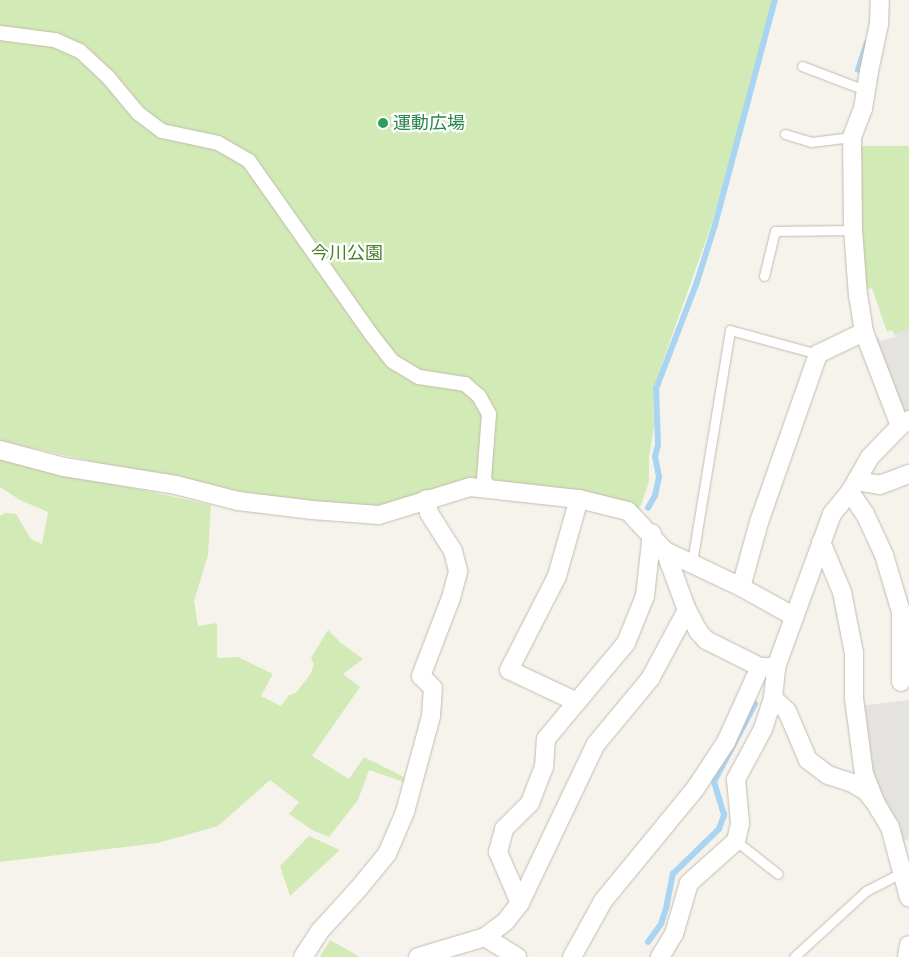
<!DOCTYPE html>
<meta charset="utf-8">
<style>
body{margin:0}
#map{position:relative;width:909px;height:957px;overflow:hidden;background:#f6f3ec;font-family:"Work Sans","Noto Sans JP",sans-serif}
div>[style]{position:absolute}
.green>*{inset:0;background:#d2eab5}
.parking>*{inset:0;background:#e5e3e0}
.stream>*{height:5.5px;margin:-2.75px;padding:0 2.75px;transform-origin:2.75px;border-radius:2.75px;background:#a9d4f2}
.roads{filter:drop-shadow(0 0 1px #c2bbae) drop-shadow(0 0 1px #c2bbae)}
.service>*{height:9px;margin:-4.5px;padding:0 4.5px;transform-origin:4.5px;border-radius:4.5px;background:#fff}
.pedestrian>*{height:14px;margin:-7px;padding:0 7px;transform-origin:7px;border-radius:7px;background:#fff}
.minor>*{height:18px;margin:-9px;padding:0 9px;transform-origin:9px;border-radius:9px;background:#fff}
.dots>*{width:14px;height:14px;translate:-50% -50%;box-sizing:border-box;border:2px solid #fff;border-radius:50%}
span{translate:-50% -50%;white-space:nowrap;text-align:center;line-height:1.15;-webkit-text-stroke:4.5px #fff;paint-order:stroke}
.leisure-label{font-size:18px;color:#27864d}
.left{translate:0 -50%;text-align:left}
.park-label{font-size:18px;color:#4a7f2a}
</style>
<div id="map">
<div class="green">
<div style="clip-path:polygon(0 0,774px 0,712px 223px,653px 389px,654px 427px,649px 457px,649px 482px,641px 505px,638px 509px,569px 492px,484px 479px,377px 512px,307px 503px,167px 478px,0 441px)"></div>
<div style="clip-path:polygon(855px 146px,909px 146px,909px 329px,894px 334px,892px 330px,887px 332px,872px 288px,865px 290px)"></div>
<div style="clip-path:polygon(0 459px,211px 505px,208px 555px,194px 601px,198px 626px,217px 623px,217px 658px,238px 657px,273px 674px,261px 696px,281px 706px,289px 695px,296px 693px,311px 673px,314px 664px,311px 658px,328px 630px,341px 643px,363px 659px,343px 674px,360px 687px,312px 756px,349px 779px,364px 757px,408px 779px,407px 783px,369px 770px,358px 800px,329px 837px,312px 830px,289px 814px,299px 802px,270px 780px,218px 826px,158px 843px,0 862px,0 516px,5px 513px,16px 514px,31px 539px,42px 544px,48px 512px,20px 500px,0 487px)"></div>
<div style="clip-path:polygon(309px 836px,340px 850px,290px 896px,280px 866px)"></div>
<div style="clip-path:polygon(330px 940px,355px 954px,359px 957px,320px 957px)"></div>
</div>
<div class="parking">
<div style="clip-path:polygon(909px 329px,909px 413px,901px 418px,870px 340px,879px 337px,880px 341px,895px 337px,894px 334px)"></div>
<div style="clip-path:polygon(909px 700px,909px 839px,899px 843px,871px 775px,858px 706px)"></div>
</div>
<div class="stream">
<div style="left:858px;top:70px;width:28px;rotate:-72deg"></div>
<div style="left:648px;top:508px;width:14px;rotate:-60deg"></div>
<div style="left:655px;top:496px;width:19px;rotate:-78deg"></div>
<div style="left:659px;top:477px;width:20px;rotate:-101deg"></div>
<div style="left:655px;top:457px;width:12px;rotate:-76deg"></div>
<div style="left:658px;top:445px;width:56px;rotate:-92deg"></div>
<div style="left:656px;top:389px;width:111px;rotate:-69deg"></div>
<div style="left:696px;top:285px;width:63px;rotate:-72.4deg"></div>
<div style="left:715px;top:225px;width:233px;rotate:-75.1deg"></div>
<div style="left:648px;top:942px;width:22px;rotate:-54deg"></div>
<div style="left:661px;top:924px;width:16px;rotate:-72deg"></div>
<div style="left:666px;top:909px;width:36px;rotate:-79deg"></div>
<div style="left:673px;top:874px;width:64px;rotate:-44.4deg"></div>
<div style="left:719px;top:829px;width:15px;rotate:-70deg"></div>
<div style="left:724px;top:815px;width:34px;rotate:-107deg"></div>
<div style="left:714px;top:782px;width:88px;rotate:-62.3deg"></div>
</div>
<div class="roads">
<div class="service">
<div style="left:802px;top:66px;width:67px;rotate:20.9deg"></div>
<div style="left:785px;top:134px;width:27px;rotate:17deg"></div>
<div style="left:811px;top:142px;width:41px;rotate:-7deg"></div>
<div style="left:764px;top:276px;width:46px;rotate:-76.3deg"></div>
<div style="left:775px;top:231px;width:78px;rotate:-0.7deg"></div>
<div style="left:692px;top:562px;width:235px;rotate:-80.7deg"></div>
<div style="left:730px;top:330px;width:91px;rotate:15.3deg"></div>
<div style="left:736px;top:841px;width:53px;rotate:38.2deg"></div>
<div style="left:794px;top:957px;width:98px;rotate:-42.5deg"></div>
<div style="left:866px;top:891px;width:42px;rotate:-27.2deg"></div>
</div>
<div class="pedestrian">
<div style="left:0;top:33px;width:55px;rotate:7.3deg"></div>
<div style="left:55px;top:40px;width:27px;rotate:24deg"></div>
<div style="left:80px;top:51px;width:38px;rotate:43deg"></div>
<div style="left:108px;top:77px;width:47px;rotate:50.2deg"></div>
<div style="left:138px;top:113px;width:30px;rotate:37deg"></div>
<div style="left:162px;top:131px;width:57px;rotate:12.1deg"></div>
<div style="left:218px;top:143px;width:36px;rotate:30deg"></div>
<div style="left:249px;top:161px;width:212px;rotate:54.8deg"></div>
<div style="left:371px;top:334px;width:34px;rotate:52deg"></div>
<div style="left:392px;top:361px;width:31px;rotate:31deg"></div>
<div style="left:419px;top:377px;width:47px;rotate:8.7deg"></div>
<div style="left:465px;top:384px;width:18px;rotate:41deg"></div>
<div style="left:479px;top:396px;width:21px;rotate:61deg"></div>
<div style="left:489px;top:414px;width:65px;rotate:94.4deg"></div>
<div style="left:484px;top:479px;width:11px;rotate:63deg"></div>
</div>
<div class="minor">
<div style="left:864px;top:332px;width:36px;rotate:-99deg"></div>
<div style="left:858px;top:296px;width:66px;rotate:-94.3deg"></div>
<div style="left:853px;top:230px;width:93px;rotate:-90.6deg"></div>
<div style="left:852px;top:137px;width:30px;rotate:-69deg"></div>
<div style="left:863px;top:109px;width:38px;rotate:-81deg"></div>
<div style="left:869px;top:71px;width:48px;rotate:-78deg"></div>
<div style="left:879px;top:24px;width:24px;rotate:-88deg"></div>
<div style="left:0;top:450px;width:66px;rotate:14.9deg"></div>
<div style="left:64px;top:467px;width:113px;rotate:9.1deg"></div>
<div style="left:176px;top:485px;width:64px;rotate:14.5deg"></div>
<div style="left:238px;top:501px;width:75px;rotate:6.9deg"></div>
<div style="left:312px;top:510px;width:67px;rotate:4.3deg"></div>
<div style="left:379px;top:515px;width:95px;rotate:-17.1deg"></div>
<div style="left:470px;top:487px;width:110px;rotate:6.3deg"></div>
<div style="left:579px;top:499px;width:50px;rotate:13.8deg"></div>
<div style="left:628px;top:511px;width:54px;rotate:47.2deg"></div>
<div style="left:665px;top:551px;width:63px;rotate:69.6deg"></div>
<div style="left:687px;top:610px;width:24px;rotate:62deg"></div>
<div style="left:698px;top:631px;width:12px;rotate:48deg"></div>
<div style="left:706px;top:640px;width:60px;rotate:26.6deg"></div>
<div style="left:760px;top:667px;width:16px"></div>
<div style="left:856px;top:481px;width:24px;rotate:9deg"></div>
<div style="left:880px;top:485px;width:31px;rotate:-21deg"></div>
<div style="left:850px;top:492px;width:27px;rotate:56deg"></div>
<div style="left:865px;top:514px;width:45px;rotate:65.1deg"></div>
<div style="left:884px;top:555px;width:59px;rotate:73.4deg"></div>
<div style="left:901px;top:612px;width:70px;rotate:90deg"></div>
<div style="left:821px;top:542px;width:54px;rotate:67.2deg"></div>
<div style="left:842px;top:592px;width:62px;rotate:78.9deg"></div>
<div style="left:854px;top:653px;width:45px;rotate:90deg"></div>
<div style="left:854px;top:698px;width:77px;rotate:82.5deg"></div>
<div style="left:864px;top:774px;width:32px;rotate:68deg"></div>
<div style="left:665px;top:551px;width:84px;rotate:25.3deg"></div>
<div style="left:741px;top:587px;width:60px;rotate:29.1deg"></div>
<div style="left:741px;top:587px;width:67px;rotate:-74.5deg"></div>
<div style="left:759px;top:522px;width:178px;rotate:-70.6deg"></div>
<div style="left:818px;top:354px;width:51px;rotate:-25.6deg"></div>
<div style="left:864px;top:332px;width:101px;rotate:69deg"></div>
<div style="left:773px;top:698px;width:19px;rotate:43deg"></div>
<div style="left:787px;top:711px;width:53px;rotate:66.8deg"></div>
<div style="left:808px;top:760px;width:25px;rotate:37deg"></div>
<div style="left:828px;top:775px;width:25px;rotate:18deg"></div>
<div style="left:852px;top:783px;width:16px;rotate:30deg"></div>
<div style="left:866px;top:791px;width:16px;rotate:52deg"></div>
<div style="left:876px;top:804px;width:27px;rotate:59deg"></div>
<div style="left:890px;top:827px;width:73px;rotate:75deg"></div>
<div style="left:577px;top:702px;width:75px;rotate:-154.8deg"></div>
<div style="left:509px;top:670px;width:106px;rotate:-62.9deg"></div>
<div style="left:557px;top:576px;width:80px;rotate:-74.1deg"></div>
<div style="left:520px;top:903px;width:56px;rotate:-113.3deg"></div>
<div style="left:498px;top:852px;width:24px;rotate:-75deg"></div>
<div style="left:504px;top:829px;width:37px;rotate:-45deg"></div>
<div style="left:530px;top:803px;width:39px;rotate:-69deg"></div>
<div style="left:544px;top:767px;width:28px;rotate:-86deg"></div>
<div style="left:546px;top:739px;width:125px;rotate:-50.2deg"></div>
<div style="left:626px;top:643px;width:51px;rotate:-68deg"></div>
<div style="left:645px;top:596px;width:63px;rotate:-83.7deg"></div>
<div style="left:485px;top:937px;width:38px;rotate:32deg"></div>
<div style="left:303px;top:957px;width:30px;rotate:-57deg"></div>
<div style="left:319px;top:932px;width:59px;rotate:-47.7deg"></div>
<div style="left:359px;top:888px;width:44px;rotate:-50.5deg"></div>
<div style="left:387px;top:854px;width:46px;rotate:-66.8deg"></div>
<div style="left:405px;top:812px;width:99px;rotate:-74.8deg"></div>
<div style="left:431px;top:716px;width:28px;rotate:-86deg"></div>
<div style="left:433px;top:688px;width:17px;rotate:-135deg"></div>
<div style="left:421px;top:676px;width:84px;rotate:-69deg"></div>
<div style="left:451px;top:598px;width:28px;rotate:-75deg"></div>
<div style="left:458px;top:571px;width:21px;rotate:-104deg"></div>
<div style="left:453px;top:551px;width:45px;rotate:-122.3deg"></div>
<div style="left:429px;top:513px;width:14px;rotate:-102deg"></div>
<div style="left:418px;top:957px;width:70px;rotate:-16.6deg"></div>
<div style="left:485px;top:937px;width:26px;rotate:-37deg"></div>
<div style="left:506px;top:921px;width:23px;rotate:-52deg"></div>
<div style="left:520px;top:903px;width:176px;rotate:-64.5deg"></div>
<div style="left:596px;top:744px;width:85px;rotate:-50.3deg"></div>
<div style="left:650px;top:679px;width:78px;rotate:-61.8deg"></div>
<div style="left:572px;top:957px;width:64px;rotate:-61deg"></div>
<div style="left:603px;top:901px;width:145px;rotate:-50.6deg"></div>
<div style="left:695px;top:789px;width:56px;rotate:-56.6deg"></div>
<div style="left:726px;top:742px;width:82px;rotate:-65.6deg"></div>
<div style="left:660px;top:957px;width:27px;rotate:-59deg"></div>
<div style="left:674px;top:934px;width:53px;rotate:-73.6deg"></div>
<div style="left:689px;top:883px;width:63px;rotate:-41.8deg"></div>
<div style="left:736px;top:841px;width:18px;rotate:-77deg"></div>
<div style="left:740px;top:823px;width:44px;rotate:-95.2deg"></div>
<div style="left:736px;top:779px;width:57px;rotate:-61.6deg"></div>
<div style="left:763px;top:729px;width:33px;rotate:-72deg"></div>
<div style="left:773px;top:698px;width:31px;rotate:-84deg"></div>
<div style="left:776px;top:667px;width:163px;rotate:-69.9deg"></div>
<div style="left:832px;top:514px;width:28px;rotate:-51deg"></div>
<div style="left:850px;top:492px;width:40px;rotate:-60.3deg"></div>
<div style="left:870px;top:457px;width:43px;rotate:-45.9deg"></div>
<div style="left:900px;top:426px;width:11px;rotate:-34deg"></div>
<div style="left:907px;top:957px;width:12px;rotate:-81deg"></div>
</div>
</div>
<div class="dots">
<div style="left:383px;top:123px;background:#2e9e5b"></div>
</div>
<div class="leisure-label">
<span class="left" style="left:393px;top:123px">運動広場</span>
</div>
<div class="park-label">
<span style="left:347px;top:253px">今川公園</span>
</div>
</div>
